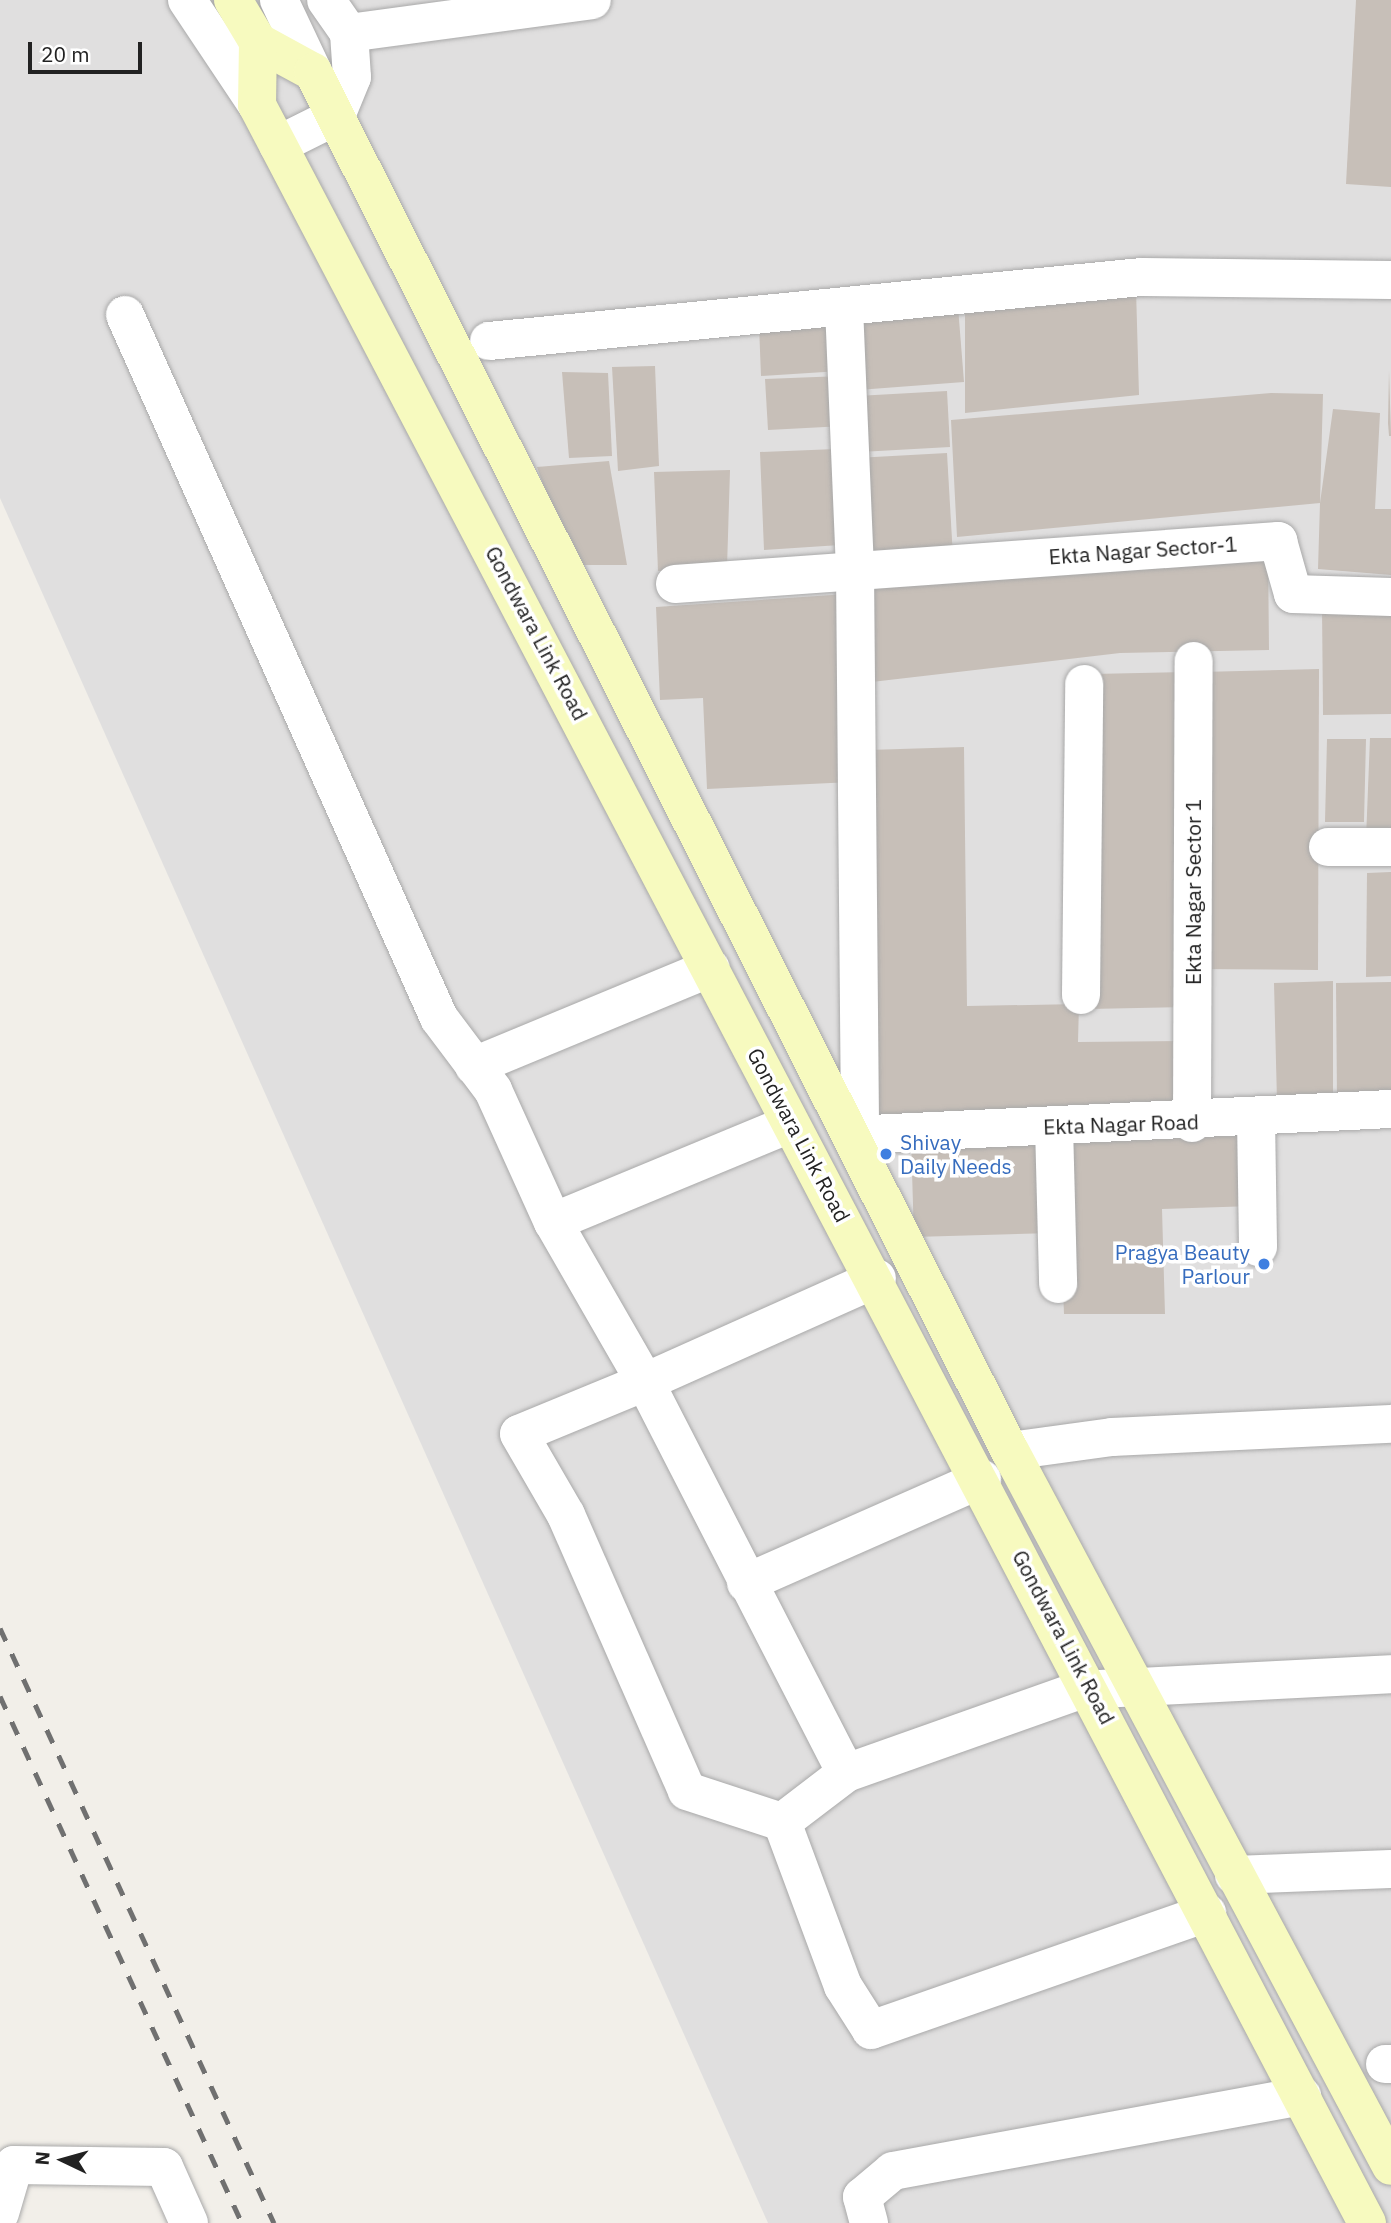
<!DOCTYPE html>
<style>
body{margin:0}
#map{position:relative;width:1391px;height:2223px;overflow:hidden;background:#f2efe9;font-family:"IBM Plex Sans",sans-serif}
div>[style]{position:absolute}
.residential>*{inset:0;background:#e0dfdf}
.building>*{inset:0;background:#c7bfb8}
.roads{filter:drop-shadow(0 0 2px #a9a9a9) drop-shadow(0 0 2px #a9a9a9)}
.street>*{height:38px;margin:-19px;padding:0 19px;transform-origin:19px;border-radius:19px;background:#fff}
.secondary>*{height:38px;margin:-19px;padding:0 19px;transform-origin:19px;border-radius:19px;background:#f7fabf}
.rail>*{height:5px;margin-top:-2.5px;transform-origin:0;background:repeating-linear-gradient(90deg,#707070 0 14px,transparent 0 28px)}
.dots>*{width:19px;height:19px;translate:-50% -50%;box-sizing:border-box;border:4px solid #fff;border-radius:50%}
span{translate:-50% -50%;white-space:nowrap;text-align:center;line-height:1.15;-webkit-text-stroke:7px #fff;paint-order:stroke}
.street-label{font-size:21px;color:#222}
.shop-label{font-size:21px;color:#366cbe}
.left{translate:0 -50%;text-align:left}
.right{translate:-100% -50%;text-align:right}
.north{position:absolute;left:28px;top:2125px;width:70px;height:70px;-webkit-text-stroke:5px #fff;paint-order:stroke;rotate:275deg;font-size:19px;font-weight:700;line-height:28px;text-align:center;color:#222}
.north::after{content:'';display:block;margin:auto;width:24px;height:32px;background:#222;clip-path:polygon(50% 0,100% 100%,50% 72%,0 100%)}
.scale{position:absolute;left:28px;top:42px;width:114px;height:32px;box-sizing:border-box;border:4px solid #222;border-top:0;padding-left:9px;font-size:21px;line-height:24px;white-space:nowrap;color:#222;-webkit-text-stroke:5px #fff;paint-order:stroke}
</style>
<div id="map">
<div class="residential">
<div style="clip-path:polygon(0 0,1391px 0,1391px 2223px,768px 2223px,0 498px)"></div>
</div>
<div class="building">
<div style="clip-path:polygon(1356px 0,1391px 0,1391px 187px,1346px 184px)"></div>
<div style="clip-path:polygon(1136px 289px,1139px 395px,965px 413px,965px 307px)"></div>
<div style="clip-path:polygon(958px 307px,964px 382px,858px 390px,852px 315px)"></div>
<div style="clip-path:polygon(837px 320px,840px 371px,761px 376px,759px 325px)"></div>
<div style="clip-path:polygon(655px 366px,659px 466px,618px 471px,612px 367px)"></div>
<div style="clip-path:polygon(1389px 370px,1391px 436px,1389px 436px,1388px 423px)"></div>
<div style="clip-path:polygon(562px 372px,608px 373px,612px 456px,569px 458px)"></div>
<div style="clip-path:polygon(842px 376px,844px 426px,768px 430px,765px 379px)"></div>
<div style="clip-path:polygon(947px 391px,950px 447px,860px 452px,857px 396px)"></div>
<div style="clip-path:polygon(1271px 393px,1323px 394px,1320px 503px,1333px 409px,1380px 413px,1375px 509px,1391px 509px,1391px 575px,1318px 569px,1320px 503px,957px 537px,951px 420px)"></div>
<div style="clip-path:polygon(836px 449px,840px 545px,764px 550px,760px 452px)"></div>
<div style="clip-path:polygon(947px 453px,953px 557px,862px 562px,856px 458px)"></div>
<div style="clip-path:polygon(609px 461px,627px 565px,571px 565px,537px 467px)"></div>
<div style="clip-path:polygon(730px 470px,727px 568px,658px 571px,654px 472px)"></div>
<div style="clip-path:polygon(1268px 551px,1269px 650px,1120px 653px,863px 683px,861px 570px)"></div>
<div style="clip-path:polygon(847px 594px,852px 782px,707px 789px,703px 698px,660px 700px,656px 607px)"></div>
<div style="clip-path:polygon(1322px 606px,1391px 606px,1391px 714px,1323px 715px)"></div>
<div style="clip-path:polygon(1319px 669px,1318px 970px,1197px 969px,1200px 672px)"></div>
<div style="clip-path:polygon(1186px 672px,1186px 1007px,1089px 1009px,1093px 674px)"></div>
<div style="clip-path:polygon(1370px 738px,1391px 738px,1391px 839px,1366px 839px)"></div>
<div style="clip-path:polygon(1327px 739px,1366px 739px,1364px 822px,1325px 822px)"></div>
<div style="clip-path:polygon(964px 747px,967px 1006px,1079px 1004px,1078px 1042px,1182px 1041px,1183px 1117px,872px 1126px,868px 750px)"></div>
<div style="clip-path:polygon(1391px 872px,1391px 976px,1366px 977px,1367px 873px)"></div>
<div style="clip-path:polygon(1333px 981px,1333px 1098px,1277px 1101px,1274px 983px)"></div>
<div style="clip-path:polygon(1391px 982px,1391px 1098px,1337px 1099px,1336px 983px)"></div>
<div style="clip-path:polygon(1251px 1129px,1253px 1206px,1162px 1209px,1165px 1314px,1064px 1314px,1057px 1136px)"></div>
<div style="clip-path:polygon(1050px 1136px,1052px 1233px,914px 1237px,911px 1139px)"></div>
</div>
<div class="roads">
<div class="street">
<div style="left:187px;top:0;width:126px;rotate:56.3deg"></div>
<div style="left:279px;top:0;width:80px;rotate:64.7deg"></div>
<div style="left:349px;top:33px;width:245px;rotate:-7.7deg"></div>
<div style="left:278px;top:145px;width:65px;rotate:-26.6deg"></div>
<div style="left:336px;top:116px;width:42px;rotate:-67.7deg"></div>
<div style="left:352px;top:77px;width:44px;rotate:-93.9deg"></div>
<div style="left:349px;top:33px;width:40px;rotate:-124.9deg"></div>
<div style="left:844px;top:307px;width:264px;rotate:87.6deg"></div>
<div style="left:855px;top:571px;width:546px;rotate:89.48deg"></div>
<div style="left:125px;top:315px;width:770px;rotate:65.93deg"></div>
<div style="left:439px;top:1018px;width:90px;rotate:53.1deg"></div>
<div style="left:493px;top:1090px;width:145px;rotate:65.6deg"></div>
<div style="left:553px;top:1222px;width:185px;rotate:60.1deg"></div>
<div style="left:645px;top:1382px;width:136px;rotate:157.6deg"></div>
<div style="left:519px;top:1434px;width:94px;rotate:59.9deg"></div>
<div style="left:566px;top:1515px;width:301px;rotate:66.3deg"></div>
<div style="left:687px;top:1791px;width:100px;rotate:18.1deg"></div>
<div style="left:489px;top:341px;width:656px;rotate:-5.6deg"></div>
<div style="left:1142px;top:277px;width:249px;rotate:0.7deg"></div>
<div style="left:675px;top:584px;width:605px;rotate:-4.08deg"></div>
<div style="left:1278px;top:541px;width:55px;rotate:74.2deg"></div>
<div style="left:1293px;top:594px;width:98px;rotate:1.8deg"></div>
<div style="left:1328px;top:847px;width:63px"></div>
<div style="left:1081px;top:995px;width:311px;rotate:-89.4deg"></div>
<div style="left:474px;top:1066px;width:256px;rotate:-22.5deg"></div>
<div style="left:1256px;top:1118px;width:129px;rotate:89.1deg"></div>
<div style="left:1192px;top:1123px;width:462px;rotate:-89.8deg"></div>
<div style="left:1054px;top:1126px;width:158px;rotate:88.5deg"></div>
<div style="left:851px;top:1135px;width:541px;rotate:-2.76deg"></div>
<div style="left:553px;top:1222px;width:256px;rotate:-22.5deg"></div>
<div style="left:1010px;top:1451px;width:103px;rotate:-7.8deg"></div>
<div style="left:1112px;top:1437px;width:279px;rotate:-2.7deg"></div>
<div style="left:746px;top:1583px;width:258px;rotate:-23.8deg"></div>
<div style="left:846px;top:1773px;width:440px;rotate:-117.2deg"></div>
<div style="left:645px;top:1382px;width:254px;rotate:-24.1deg"></div>
<div style="left:782px;top:1822px;width:81px;rotate:-37.4deg"></div>
<div style="left:846px;top:1773px;width:248px;rotate:-19.5deg"></div>
<div style="left:1080px;top:1690px;width:311px;rotate:-2.9deg"></div>
<div style="left:782px;top:1822px;width:175px;rotate:69.6deg"></div>
<div style="left:843px;top:1986px;width:52px;rotate:57.5deg"></div>
<div style="left:871px;top:2030px;width:356px;rotate:-19.2deg"></div>
<div style="left:1234px;top:1875px;width:157px;rotate:-2.2deg"></div>
<div style="left:1385px;top:2064px;width:6px"></div>
<div style="left:0;top:2213px;width:50px;rotate:-73.7deg"></div>
<div style="left:14px;top:2165px;width:150px;rotate:0.8deg"></div>
<div style="left:164px;top:2167px;width:61px;rotate:65.9deg"></div>
<div style="left:869px;top:2223px;width:27px;rotate:-105deg"></div>
<div style="left:862px;top:2197px;width:40px;rotate:-40deg"></div>
<div style="left:893px;top:2171px;width:416px;rotate:-10.4deg"></div>
</div>
<div class="secondary">
<div style="left:233px;top:0;width:49px;rotate:59.2deg"></div>
<div style="left:258px;top:42px;width:63px;rotate:28.6deg"></div>
<div style="left:313px;top:72px;width:1545px;rotate:63.19deg"></div>
<div style="left:1010px;top:1451px;width:810px;rotate:61.95deg"></div>
<div style="left:258px;top:42px;width:63px;rotate:90.9deg"></div>
<div style="left:257px;top:105px;width:2391px;rotate:62.34deg"></div>
</div>
</div>
<div class="rail">
<div style="left:0;top:1628px;width:655px;rotate:65.27deg"></div>
<div style="left:0;top:1696px;width:580px;rotate:65.34deg"></div>
</div>
<div class="dots">
<div style="left:886px;top:1154px;background:#3f7fe0"></div>
<div style="left:1264px;top:1264px;background:#3f7fe0"></div>
</div>
<div class="street-label">
<span style="left:1143px;top:550px;rotate:-4deg">Ekta Nagar Sector-1</span>
<span style="left:537px;top:633px;rotate:62deg">Gondwara Link Road</span>
<span style="left:1193px;top:892px;rotate:-90deg">Ekta Nagar Sector 1</span>
<span style="left:1121px;top:1124px;rotate:-2deg">Ekta Nagar Road</span>
<span style="left:799px;top:1135px;rotate:62deg">Gondwara Link Road</span>
<span style="left:1064px;top:1637px;rotate:62deg">Gondwara Link Road</span>
</div>
<div class="shop-label">
<span class="left" style="left:900px;top:1154px">Shivay<br>Daily Needs</span>
<span class="right" style="left:1250px;top:1264px">Pragya Beauty<br>Parlour</span>
</div>
<div class="north">N</div>
<div class="scale">20 m</div>
</div>
